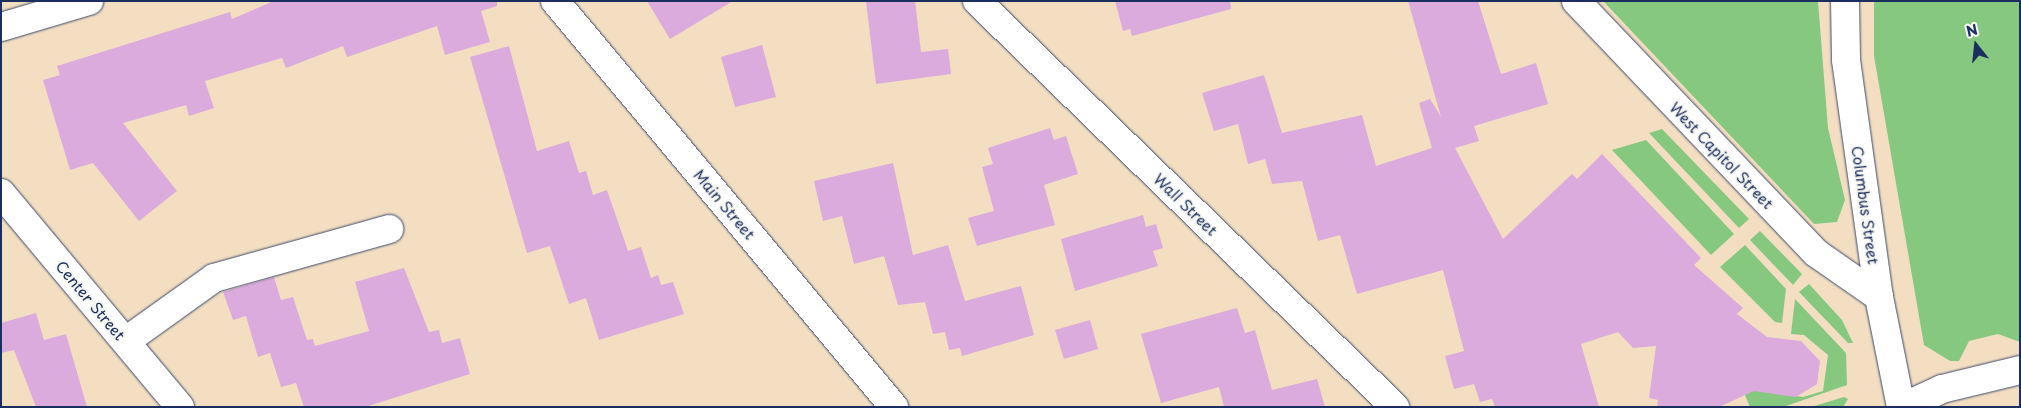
<!DOCTYPE html>
<style>
body{margin:0}
#map{position:relative;width:2021px;height:408px;overflow:hidden;background:#f3dec1;font-family:"Playpen Sans",sans-serif}
div>[style]{position:absolute}
.green>*{inset:0;background:#87c880}
.building>*{inset:0;background:#dcabdd}
.roads{filter:drop-shadow(0 0 1px #3b496d) drop-shadow(0 0 1px #3b496d)}
.minor>*{height:28px;margin:-14px;padding:0 14px;transform-origin:14px;border-radius:14px;background:#fff}
.major>*{height:28px;margin:-14px;padding:0 14px;transform-origin:14px;border-radius:14px;background:#fff}
span{translate:-50% -50%;white-space:nowrap;text-align:center;line-height:1.15;-webkit-text-stroke:4px #f6f6f2;paint-order:stroke}
.street-label{font-size:15px;color:#1b2f5e}
.frame{position:absolute;inset:0;border:2px solid #1b2f5e;pointer-events:none}
.north{position:absolute;left:1951px;top:20px;width:50px;height:50px;-webkit-text-stroke:4px #f6f6f2;paint-order:stroke;rotate:344deg;font-size:14px;font-weight:700;line-height:20px;text-align:center;color:#1b2f5e}
.north::after{content:'';display:block;margin:auto;width:18px;height:22px;background:#1b2f5e;clip-path:polygon(50% 0,100% 100%,50% 72%,0 100%)}
</style>
<div id="map">
<div class="green">
<div style="clip-path:polygon(1603px 1px,1818px 1px,1828px 128px,1845px 200px,1837px 222px,1814px 224px)"></div>
<div style="clip-path:polygon(1874px 1px,2020px 1px,2020px 342px,1998px 334px,1969px 341px,1959px 361px,1950px 361px,1924px 345px,1874px 56px)"></div>
<div style="clip-path:polygon(1662px 129px,1749px 219px,1739px 228px,1649px 133px)"></div>
<div style="clip-path:polygon(1646px 140px,1734px 234px,1711px 255px,1612px 150px)"></div>
<div style="clip-path:polygon(1760px 231px,1802px 274px,1793px 285px,1750px 240px)"></div>
<div style="clip-path:polygon(1745px 245px,1786px 289px,1782px 323px,1775px 322px,1720px 267px)"></div>
<div style="clip-path:polygon(1809px 284px,1842px 320px,1853px 343px,1848px 343px,1799px 292px)"></div>
<div style="clip-path:polygon(1795px 299px,1846px 353px,1847px 385px,1783px 407px,1750px 407px,1742px 388px,1803px 397px,1823px 391px,1828px 355px,1804px 335px,1791px 334px)"></div>
<div style="clip-path:polygon(1844px 397px,1848px 399px,1843px 407px,1811px 407px)"></div>
</div>
<div class="building">
<div style="clip-path:polygon(274px 1px,497px 1px,497px 6px,481px 11px,490px 42px,445px 55px,437px 26px,347px 57px,343px 46px,286px 68px,282px 58px,205px 81px,214px 108px,189px 116px,186px 105px,123px 123px,177px 191px,139px 221px,93px 163px,70px 170px,43px 80px,60px 75px,57px 66px,230px 12px,232px 19px)"></div>
<div style="clip-path:polygon(647px 1px,733px 1px,670px 39px)"></div>
<div style="clip-path:polygon(866px 1px,915px 1px,921px 52px,948px 49px,951px 74px,876px 84px)"></div>
<div style="clip-path:polygon(1115px 1px,1230px 1px,1231px 9px,1132px 36px,1130px 29px,1123px 31px)"></div>
<div style="clip-path:polygon(1408px 1px,1478px 1px,1501px 74px,1536px 63px,1548px 104px,1474px 126px,1479px 141px,1455px 148px,1503px 239px,1572px 174px,1577px 179px,1602px 154px,1701px 258px,1694px 265px,1743px 308px,1737px 314px,1767px 337px,1801px 341px,1820px 361px,1817px 384px,1796px 397px,1754px 391px,1719px 407px,1657px 407px,1658px 400px,1649px 398px,1656px 346px,1633px 348px,1618px 332px,1581px 344px,1599px 407px,1495px 407px,1492px 399px,1480px 402px,1474px 384px,1454px 389px,1445px 356px,1464px 351px,1443px 270px,1357px 294px,1340px 235px,1318px 241px,1302px 181px,1272px 184px,1265px 159px,1248px 164px,1238px 124px,1214px 131px,1202px 93px,1264px 75px,1282px 133px,1362px 115px,1376px 166px,1432px 148px,1419px 103px,1430px 99px,1441px 117px)"></div>
<div style="clip-path:polygon(762px 45px,776px 97px,735px 107px,721px 57px)"></div>
<div style="clip-path:polygon(509px 46px,537px 151px,569px 141px,579px 173px,586px 171px,593px 195px,607px 190px,628px 251px,641px 247px,651px 278px,658px 275px,661px 285px,673px 282px,684px 314px,599px 340px,586px 298px,569px 304px,550px 246px,527px 253px,470px 57px)"></div>
<div style="clip-path:polygon(1050px 128px,1054px 140px,1066px 136px,1078px 174px,1044px 185px,1055px 225px,977px 246px,968px 218px,994px 211px,982px 167px,993px 164px,988px 148px)"></div>
<div style="clip-path:polygon(893px 163px,913px 255px,948px 245px,965px 301px,1021px 286px,1034px 335px,962px 356px,960px 348px,949px 350px,945px 332px,933px 334px,925px 302px,898px 305px,884px 256px,854px 264px,842px 216px,823px 221px,814px 181px)"></div>
<div style="clip-path:polygon(1143px 215px,1146px 227px,1156px 224px,1163px 248px,1153px 251px,1158px 266px,1075px 291px,1061px 239px)"></div>
<div style="clip-path:polygon(404px 268px,429px 332px,439px 330px,442px 343px,460px 338px,470px 374px,365px 407px,304px 407px,296px 383px,281px 387px,270px 353px,258px 357px,246px 316px,233px 320px,223px 292px,274px 277px,281px 300px,293px 297px,307px 340px,313px 339px,315px 346px,369px 331px,355px 282px)"></div>
<div style="clip-path:polygon(1237px 308px,1245px 333px,1255px 330px,1272px 390px,1317px 379px,1325px 407px,1224px 407px,1219px 387px,1161px 403px,1141px 334px)"></div>
<div style="clip-path:polygon(36px 313px,44px 340px,66px 334px,87px 407px,36px 407px,14px 350px,1px 353px,1px 323px)"></div>
<div style="clip-path:polygon(1090px 320px,1098px 349px,1064px 359px,1055px 330px)"></div>
</div>
<div class="roads">
<div class="minor">
<div style="left:555px;top:1px;width:529px;rotate:50.14deg"></div>
<div style="left:977px;top:1px;width:583px;rotate:44.17deg"></div>
<div style="left:1576px;top:1px;width:348px;rotate:46.4deg"></div>
<div style="left:1816px;top:253px;width:77px;rotate:34.9deg"></div>
<div style="left:1px;top:27px;width:92px;rotate:-16.5deg"></div>
<div style="left:1px;top:193px;width:279px;rotate:50.1deg"></div>
<div style="left:126px;top:341px;width:108px;rotate:-35.6deg"></div>
<div style="left:214px;top:278px;width:182px;rotate:-15.6deg"></div>
<div style="left:1903px;top:407px;width:43px;rotate:-24.8deg"></div>
<div style="left:1942px;top:389px;width:80px;rotate:-13.7deg"></div>
</div>
<div class="major">
<div style="left:1845px;top:1px;width:59px;rotate:89deg"></div>
<div style="left:1846px;top:60px;width:239px;rotate:82.1deg"></div>
<div style="left:1879px;top:297px;width:112px;rotate:78.7deg"></div>
</div>
</div>
<div class="street-label">
<span style="left:1722px;top:155px;rotate:46deg">West Capitol Street</span>
<span style="left:725px;top:204px;rotate:50deg">Main Street</span>
<span style="left:1186px;top:204px;rotate:44deg">Wall Street</span>
<span style="left:1866px;top:205px;rotate:82deg">Columbus Street</span>
<span style="left:91px;top:300px;rotate:50deg">Center Street</span>
</div>
<div class="frame"></div>
<div class="north">N</div>
</div>
